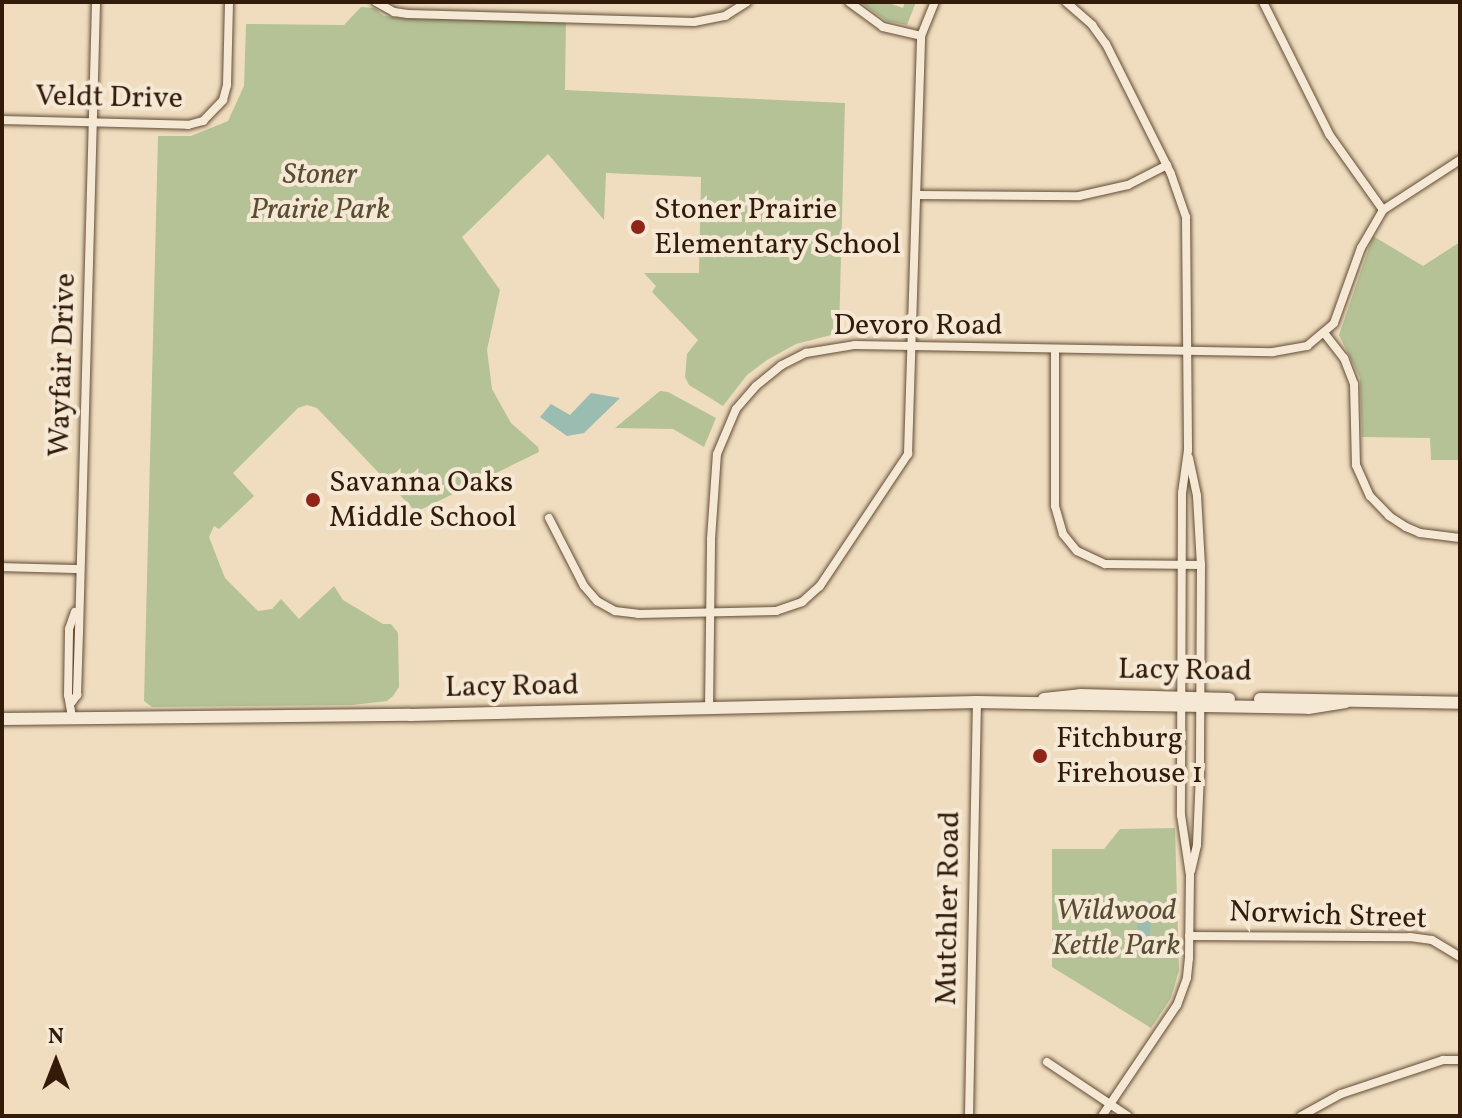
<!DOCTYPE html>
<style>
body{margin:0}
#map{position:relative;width:1462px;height:1118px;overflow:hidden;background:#f0ddbf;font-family:Vollkorn,serif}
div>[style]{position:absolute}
.green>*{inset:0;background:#b5c295}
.water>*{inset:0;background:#9abcb1}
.roads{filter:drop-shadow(0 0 2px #624c36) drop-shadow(0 0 2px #624c36)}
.street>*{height:8px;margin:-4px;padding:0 4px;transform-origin:4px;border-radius:4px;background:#f5e9d5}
.secondary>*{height:12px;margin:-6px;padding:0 6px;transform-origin:6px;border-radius:6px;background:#f5e9d5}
.dots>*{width:22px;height:22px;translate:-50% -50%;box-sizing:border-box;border:4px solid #f5e9d5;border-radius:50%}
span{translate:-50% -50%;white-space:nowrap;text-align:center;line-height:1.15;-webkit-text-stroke:8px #f5e9d5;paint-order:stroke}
.street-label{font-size:30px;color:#321c09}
.park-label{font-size:30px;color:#594e33;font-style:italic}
.poi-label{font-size:30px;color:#321c09}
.left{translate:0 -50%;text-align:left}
.frame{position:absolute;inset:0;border:4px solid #321c09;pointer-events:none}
.north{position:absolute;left:16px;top:1022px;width:80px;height:80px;-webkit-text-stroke:6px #f5e9d5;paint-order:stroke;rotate:0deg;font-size:22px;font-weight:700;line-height:32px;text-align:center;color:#321c09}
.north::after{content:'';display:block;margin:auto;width:28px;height:36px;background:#321c09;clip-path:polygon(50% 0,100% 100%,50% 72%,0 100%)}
</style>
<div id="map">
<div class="green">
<div style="clip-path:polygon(860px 2px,886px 2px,903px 8px,905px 2px,916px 2px,907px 25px,887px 21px)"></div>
<div style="clip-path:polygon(361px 7px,374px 8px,384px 16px,401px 18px,566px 18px,565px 90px,845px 103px,839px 333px,796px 344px,767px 360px,747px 375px,723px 406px,689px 385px,685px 377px,687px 354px,698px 340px,652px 292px,656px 286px,644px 273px,699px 273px,701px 177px,606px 173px,604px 220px,548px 154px,462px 237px,500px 290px,487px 350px,492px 389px,511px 423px,538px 447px,539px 452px,416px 512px,317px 408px,307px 405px,298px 408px,233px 473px,254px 496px,219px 529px,214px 526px,209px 537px,225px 578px,258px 611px,272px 609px,281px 599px,299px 619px,334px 586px,343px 600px,383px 624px,391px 624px,398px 633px,399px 687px,393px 696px,387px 701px,352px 705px,152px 707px,144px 701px,158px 136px,191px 136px,228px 121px,244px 86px,246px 24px,344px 25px)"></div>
<div style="clip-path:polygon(1373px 236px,1423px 266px,1460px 242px,1460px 460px,1431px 460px,1430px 438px,1362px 437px,1360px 378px,1339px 335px)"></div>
<div style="clip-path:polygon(660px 391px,668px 392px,716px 418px,704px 447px,673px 429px,615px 428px)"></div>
<div style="clip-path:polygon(1175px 828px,1179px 970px,1171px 998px,1151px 1028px,1052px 967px,1052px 849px,1104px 849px,1120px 829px)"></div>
</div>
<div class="water">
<div style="clip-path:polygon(591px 393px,620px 398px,584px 433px,567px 436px,540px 417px,551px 404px,570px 415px)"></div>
<div style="clip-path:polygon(1148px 900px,1151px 900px,1150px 936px,1147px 954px,1141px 956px,1138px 951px,1137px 917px,1140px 902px,1145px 904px)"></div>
</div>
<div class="roads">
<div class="street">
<div style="left:376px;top:2px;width:21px;rotate:29deg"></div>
<div style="left:394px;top:12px;width:14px;rotate:8deg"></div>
<div style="left:408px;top:14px;width:286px;rotate:1.6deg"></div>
<div style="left:694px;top:22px;width:32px;rotate:-11deg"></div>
<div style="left:725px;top:16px;width:26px;rotate:-32deg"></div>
<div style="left:849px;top:2px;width:42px;rotate:36.3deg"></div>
<div style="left:883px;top:27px;width:39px;rotate:13deg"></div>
<div style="left:1066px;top:2px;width:35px;rotate:41deg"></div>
<div style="left:1092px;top:25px;width:24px;rotate:54deg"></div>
<div style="left:1106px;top:44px;width:145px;rotate:63.4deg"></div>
<div style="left:1171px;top:174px;width:46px;rotate:70.8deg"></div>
<div style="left:1186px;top:217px;width:233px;rotate:89.5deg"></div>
<div style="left:1188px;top:450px;width:43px;rotate:97.9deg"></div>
<div style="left:1182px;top:493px;width:322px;rotate:90.2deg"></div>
<div style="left:1181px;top:815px;width:61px;rotate:81.5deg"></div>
<div style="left:1190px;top:875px;width:83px;rotate:90.7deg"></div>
<div style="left:1189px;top:958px;width:20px;rotate:96deg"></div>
<div style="left:1187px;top:978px;width:29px;rotate:110deg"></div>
<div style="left:1177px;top:1005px;width:134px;rotate:124deg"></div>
<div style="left:1263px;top:2px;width:148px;rotate:63.4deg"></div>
<div style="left:1329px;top:134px;width:93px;rotate:54.6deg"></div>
<div style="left:2px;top:120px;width:186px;rotate:1.5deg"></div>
<div style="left:188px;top:125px;width:16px;rotate:-15deg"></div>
<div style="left:203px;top:121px;width:29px;rotate:-46deg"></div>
<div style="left:223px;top:100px;width:16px;rotate:-75deg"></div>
<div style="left:227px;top:85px;width:83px;rotate:-88.6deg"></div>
<div style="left:917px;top:195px;width:162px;rotate:0.4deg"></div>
<div style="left:1079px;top:196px;width:50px;rotate:-12.7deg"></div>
<div style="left:1128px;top:185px;width:44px;rotate:-27.1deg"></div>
<div style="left:1325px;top:334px;width:31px;rotate:52deg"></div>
<div style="left:1344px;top:358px;width:28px;rotate:69deg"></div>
<div style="left:1354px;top:384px;width:81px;rotate:88.6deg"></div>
<div style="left:1356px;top:465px;width:34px;rotate:66deg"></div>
<div style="left:1370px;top:496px;width:28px;rotate:46deg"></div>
<div style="left:1389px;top:516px;width:20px;rotate:33deg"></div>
<div style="left:1406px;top:527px;width:15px;rotate:23deg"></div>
<div style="left:1420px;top:533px;width:40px;rotate:7.1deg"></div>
<div style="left:1055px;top:350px;width:156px;rotate:90deg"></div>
<div style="left:1055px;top:506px;width:29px;rotate:74deg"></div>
<div style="left:1063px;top:534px;width:22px;rotate:51deg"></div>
<div style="left:1077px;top:551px;width:31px;rotate:25deg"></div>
<div style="left:1105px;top:564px;width:96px;rotate:0.6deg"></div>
<div style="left:1189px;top:458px;width:39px;rotate:78deg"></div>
<div style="left:1197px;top:496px;width:69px;rotate:86.7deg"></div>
<div style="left:1201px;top:565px;width:208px;rotate:90.3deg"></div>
<div style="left:1200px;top:773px;width:72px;rotate:92.4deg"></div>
<div style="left:1197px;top:845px;width:26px;rotate:103deg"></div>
<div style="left:549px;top:518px;width:76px;rotate:62.8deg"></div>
<div style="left:584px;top:586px;width:20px;rotate:49deg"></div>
<div style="left:597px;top:601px;width:21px;rotate:29deg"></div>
<div style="left:615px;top:611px;width:23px;rotate:7deg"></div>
<div style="left:638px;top:614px;width:138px;rotate:-1.2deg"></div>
<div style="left:776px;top:611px;width:28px;rotate:-19deg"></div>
<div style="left:802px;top:602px;width:24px;rotate:-42deg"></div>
<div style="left:820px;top:586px;width:159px;rotate:-56.3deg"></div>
<div style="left:908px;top:454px;width:418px;rotate:-88.2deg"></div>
<div style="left:921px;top:36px;width:37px;rotate:-68deg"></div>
<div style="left:2px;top:567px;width:78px;rotate:1.5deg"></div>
<div style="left:72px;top:702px;width:9px;rotate:-54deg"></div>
<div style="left:77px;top:695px;width:63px;rotate:-88.2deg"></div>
<div style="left:79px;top:632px;width:630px;rotate:-88.45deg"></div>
<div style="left:709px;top:709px;width:170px;rotate:-89.3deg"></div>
<div style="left:711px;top:539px;width:85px;rotate:-86deg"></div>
<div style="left:717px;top:454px;width:49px;rotate:-67.1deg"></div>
<div style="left:736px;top:409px;width:30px;rotate:-49deg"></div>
<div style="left:756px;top:386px;width:33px;rotate:-39deg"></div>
<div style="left:782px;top:365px;width:27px;rotate:-27deg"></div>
<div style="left:806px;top:353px;width:50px;rotate:-9.3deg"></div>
<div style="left:855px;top:345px;width:418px;rotate:1deg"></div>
<div style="left:1273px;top:352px;width:35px;rotate:-10deg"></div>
<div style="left:1307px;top:346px;width:35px;rotate:-40deg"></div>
<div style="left:1334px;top:323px;width:80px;rotate:-70.2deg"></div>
<div style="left:1361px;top:248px;width:44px;rotate:-59.9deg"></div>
<div style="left:1383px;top:210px;width:92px;rotate:-33deg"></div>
<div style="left:72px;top:717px;width:22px;rotate:-100deg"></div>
<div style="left:68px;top:695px;width:66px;rotate:-89.1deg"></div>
<div style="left:69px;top:629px;width:18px;rotate:-71deg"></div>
<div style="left:1189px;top:936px;width:221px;rotate:0.3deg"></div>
<div style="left:1410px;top:937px;width:22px;rotate:8deg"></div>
<div style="left:1432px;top:940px;width:33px;rotate:31deg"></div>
<div style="left:1047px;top:1062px;width:97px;rotate:33.7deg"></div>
<div style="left:969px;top:1116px;width:414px;rotate:-88.9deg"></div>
<div style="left:1301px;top:1116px;width:46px;rotate:-28.8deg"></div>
<div style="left:1341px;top:1094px;width:108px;rotate:-18.4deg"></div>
<div style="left:1443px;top:1060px;width:17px"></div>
</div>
<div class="secondary">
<div style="left:1044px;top:699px;width:36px;rotate:-6deg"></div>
<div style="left:1080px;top:695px;width:149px;rotate:1.5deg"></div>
<div style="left:1260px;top:699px;width:200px;rotate:1.1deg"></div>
<div style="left:2px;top:719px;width:408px;rotate:-0.6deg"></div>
<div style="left:410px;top:715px;width:567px;rotate:-1.31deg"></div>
<div style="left:977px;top:702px;width:331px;rotate:1deg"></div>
<div style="left:1308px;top:708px;width:38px;rotate:-9deg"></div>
</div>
</div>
<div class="dots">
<div style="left:638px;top:227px;background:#8f2418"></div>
<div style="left:313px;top:500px;background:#8f2418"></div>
<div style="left:1040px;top:756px;background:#8f2418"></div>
</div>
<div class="street-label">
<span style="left:109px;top:98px;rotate:1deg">Veldt Drive</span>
<span style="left:918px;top:326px">Devoro Road</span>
<span style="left:63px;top:365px;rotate:-88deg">Wayfair Drive</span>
<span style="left:1185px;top:671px;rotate:1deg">Lacy Road</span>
<span style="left:512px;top:687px;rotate:-1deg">Lacy Road</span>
<span style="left:949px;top:908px;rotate:-89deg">Mutchler Road</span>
<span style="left:1328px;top:916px;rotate:2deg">Norwich Street</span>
</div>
<div class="park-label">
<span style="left:320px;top:192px">Stoner<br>Prairie Park</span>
<span style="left:1116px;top:928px">Wildwood<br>Kettle Park</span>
</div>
<div class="poi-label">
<span class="left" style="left:654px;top:227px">Stoner Prairie<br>Elementary School</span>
<span class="left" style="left:329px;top:500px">Savanna Oaks<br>Middle School</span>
<span class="left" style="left:1056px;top:756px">Fitchburg<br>Firehouse 1</span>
</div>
<div class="frame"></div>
<div class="north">N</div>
</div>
